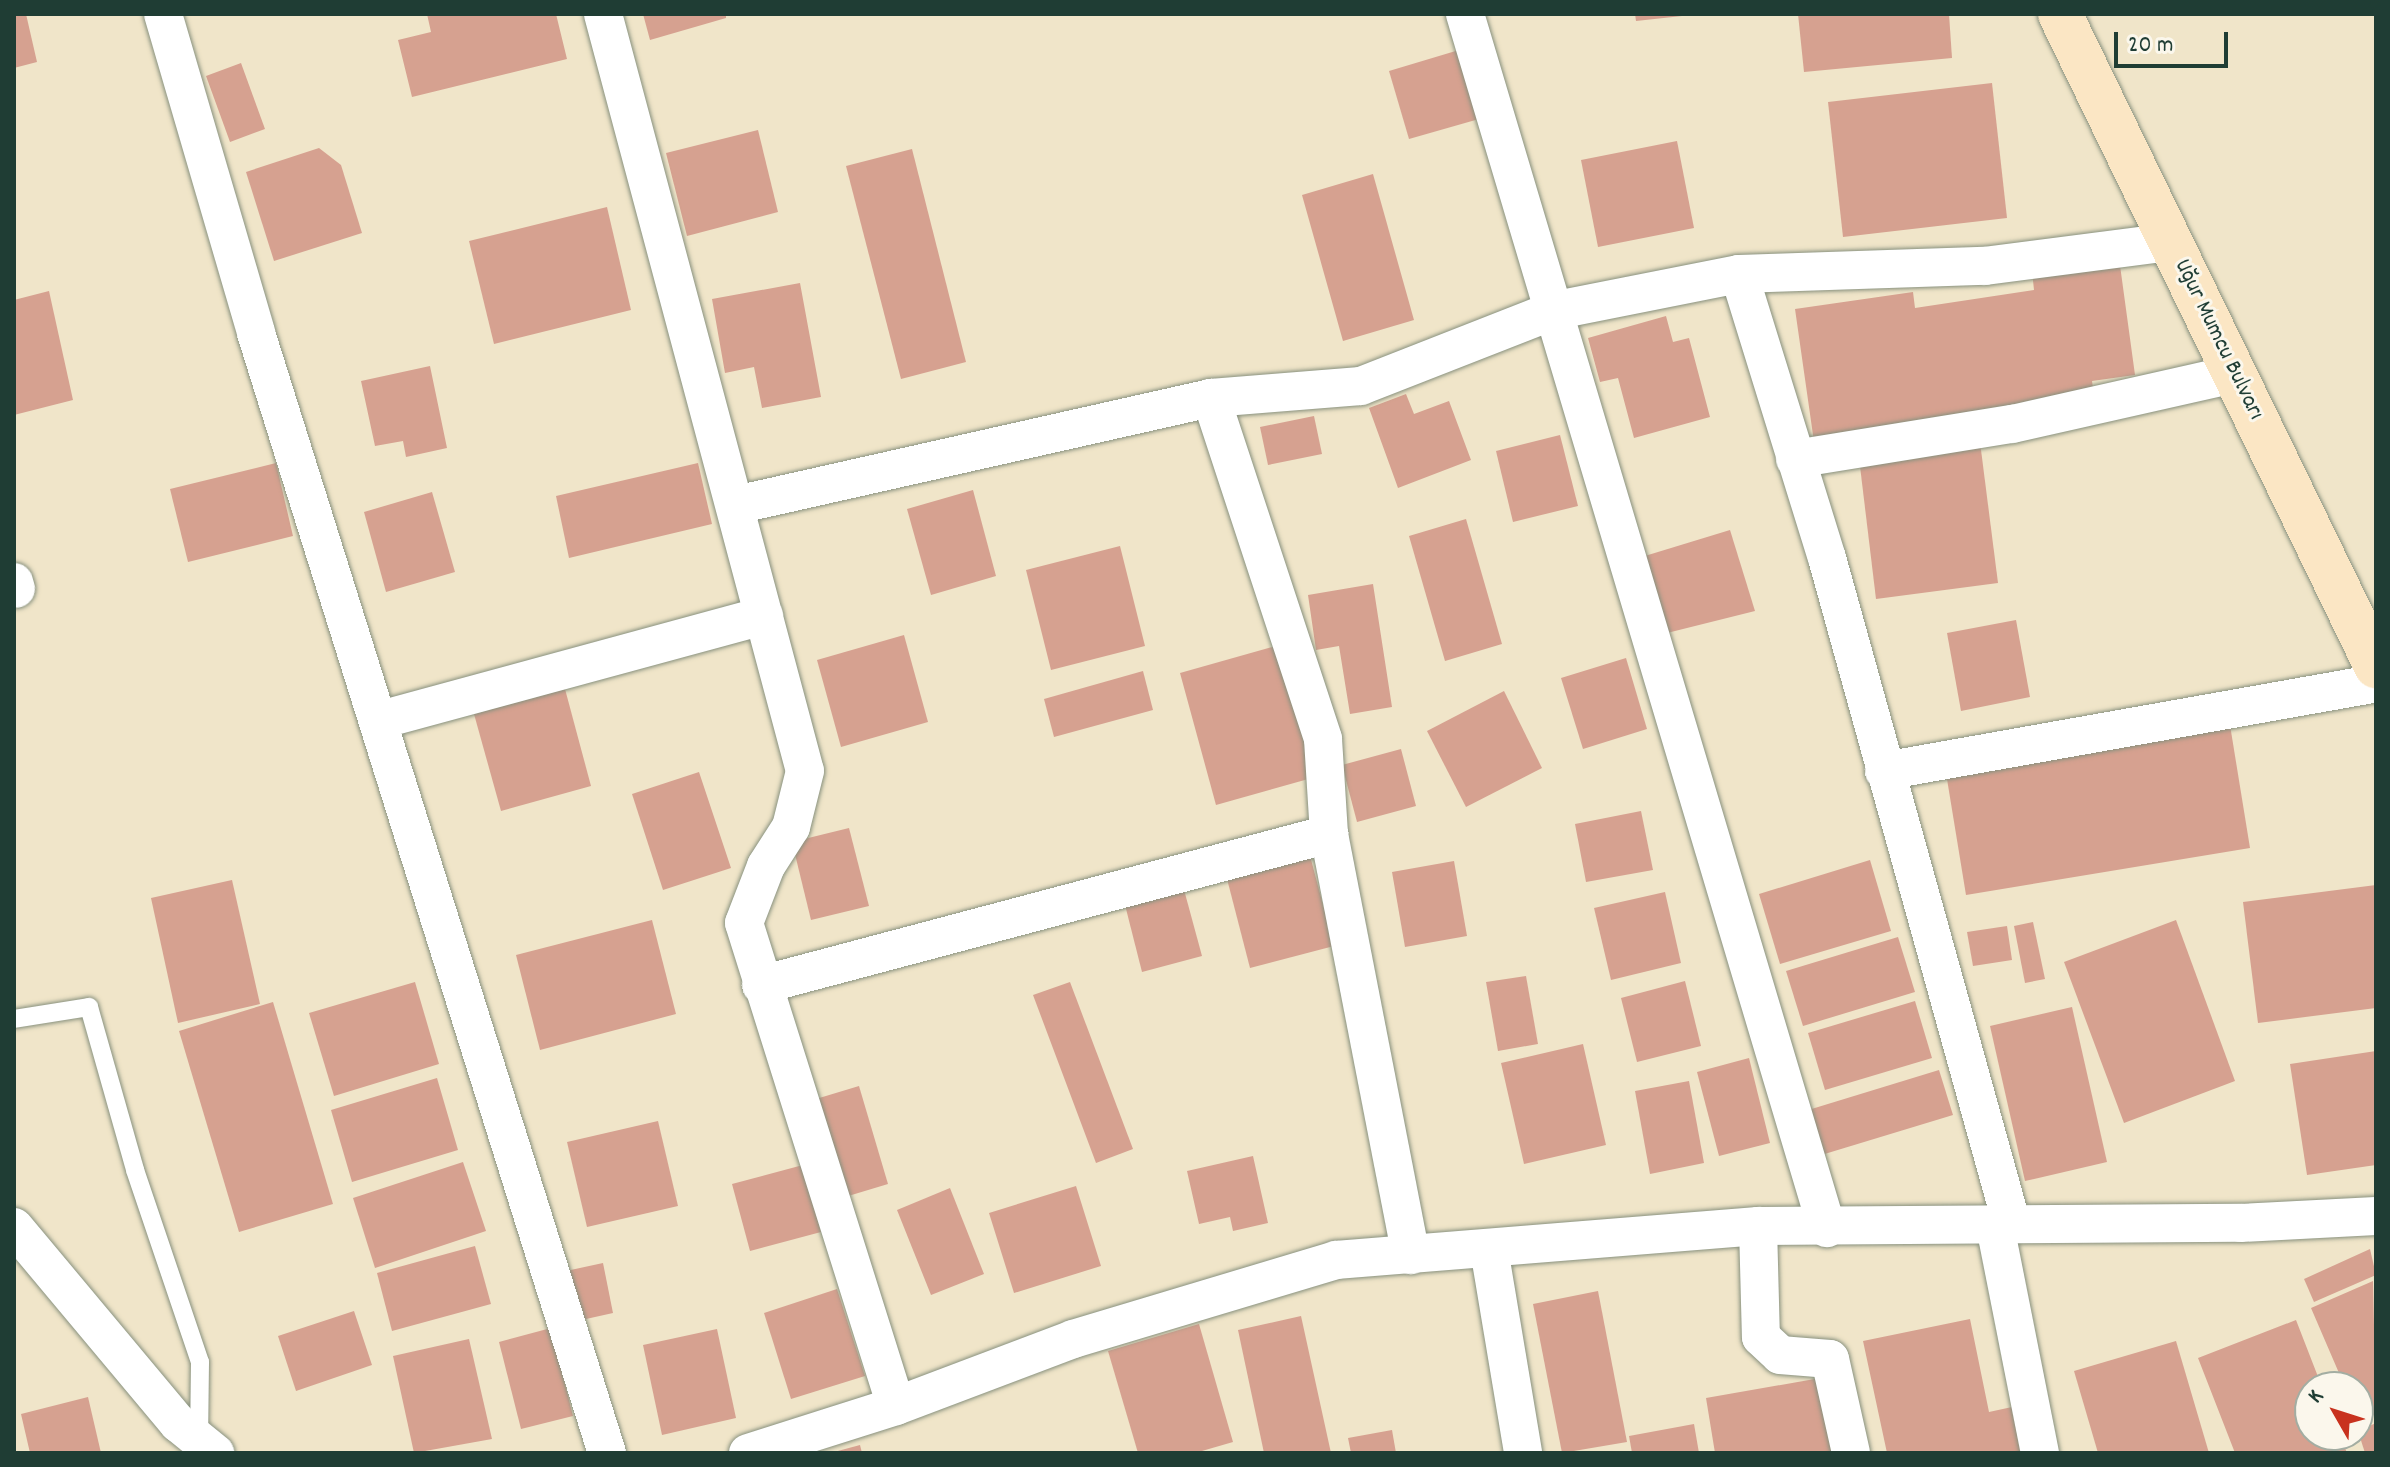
<!DOCTYPE html>
<meta charset="utf-8">
<style>
body{margin:0}
#map{position:relative;width:2390px;height:1467px;overflow:hidden;background:#f0e5c9;font-family:Dekko,sans-serif}
div>[style]{position:absolute}
.building>*{inset:0;background:#d6a190}
.roads{filter:drop-shadow(0 0 2px #88917e) drop-shadow(0 0 2px #88917e)}
.lane>*{height:18px;margin:-9px;padding:0 9px;transform-origin:9px;border-radius:9px;background:#fff}
.street>*{height:38px;margin:-19px;padding:0 19px;transform-origin:19px;border-radius:19px;background:#fff}
.secondary>*{height:44px;margin:-22px;padding:0 22px;transform-origin:22px;border-radius:22px;background:#fbe6c4}
span{translate:-50% -50%;white-space:nowrap;text-align:center;line-height:1.15;-webkit-text-stroke:6px #fbf7ec;paint-order:stroke}
.street-label{font-size:24px;color:#1f3d34}
.frame{position:absolute;inset:0;border:16px solid #1f3d34;pointer-events:none}
.north{position:absolute;left:2294px;top:1371px;width:80px;height:80px;box-sizing:border-box;background:#fbf7ec;border:2px solid #a3ada2;border-radius:50%;rotate:309deg;font-size:22px;font-weight:700;line-height:32px;text-align:center;color:#1f3d34}
.north::after{content:'';display:block;margin:auto;width:28px;height:36px;background:#c8321e;clip-path:polygon(50% 0,100% 100%,50% 72%,0 100%)}
.scale{position:absolute;left:2114px;top:32px;width:114px;height:36px;box-sizing:border-box;border:4px solid #1f3d34;border-top:0;padding-left:10px;font-size:24px;line-height:28px;white-space:nowrap;color:#1f3d34;-webkit-text-stroke:6px #fbf7ec;paint-order:stroke}
</style>
<div id="map">
<div class="building">
<div style="clip-path:polygon(14px 14px,26px 14px,37px 62px,14px 68px)"></div>
<div style="clip-path:polygon(427px 14px,556px 14px,567px 59px,412px 97px,398px 40px,431px 32px)"></div>
<div style="clip-path:polygon(643px 14px,726px 14px,726px 18px,650px 40px)"></div>
<div style="clip-path:polygon(1635px 14px,1682px 14px,1682px 16px,1636px 21px)"></div>
<div style="clip-path:polygon(1798px 14px,1949px 14px,1952px 58px,1804px 72px)"></div>
<div style="clip-path:polygon(1459px 50px,1479px 119px,1409px 139px,1389px 71px)"></div>
<div style="clip-path:polygon(241px 63px,265px 129px,230px 142px,206px 76px)"></div>
<div style="clip-path:polygon(1992px 83px,2007px 218px,1843px 237px,1828px 102px)"></div>
<div style="clip-path:polygon(758px 130px,778px 212px,687px 236px,666px 153px)"></div>
<div style="clip-path:polygon(1677px 141px,1694px 228px,1598px 247px,1581px 160px)"></div>
<div style="clip-path:polygon(319px 148px,341px 165px,362px 233px,274px 261px,246px 172px)"></div>
<div style="clip-path:polygon(912px 149px,966px 362px,901px 379px,846px 166px)"></div>
<div style="clip-path:polygon(1373px 174px,1414px 320px,1343px 341px,1302px 195px)"></div>
<div style="clip-path:polygon(607px 207px,631px 310px,494px 344px,469px 241px)"></div>
<div style="clip-path:polygon(2119px 258px,2135px 375px,2092px 381px,2095px 401px,1814px 442px,1795px 309px,1913px 292px,1915px 308px,2034px 290px,2032px 271px)"></div>
<div style="clip-path:polygon(800px 283px,821px 397px,762px 408px,754px 367px,725px 373px,712px 299px)"></div>
<div style="clip-path:polygon(49px 291px,73px 400px,14px 415px,14px 300px)"></div>
<div style="clip-path:polygon(1666px 316px,1673px 342px,1689px 338px,1710px 417px,1634px 438px,1618px 378px,1600px 382px,1588px 338px)"></div>
<div style="clip-path:polygon(430px 366px,447px 448px,406px 457px,403px 441px,375px 446px,361px 381px)"></div>
<div style="clip-path:polygon(1406px 394px,1414px 414px,1449px 401px,1471px 460px,1398px 488px,1369px 408px)"></div>
<div style="clip-path:polygon(1314px 416px,1322px 454px,1268px 465px,1260px 427px)"></div>
<div style="clip-path:polygon(1560px 435px,1578px 506px,1513px 522px,1496px 451px)"></div>
<div style="clip-path:polygon(1980px 442px,1998px 583px,1876px 599px,1859px 458px)"></div>
<div style="clip-path:polygon(276px 463px,293px 536px,188px 562px,170px 489px)"></div>
<div style="clip-path:polygon(698px 463px,712px 524px,569px 558px,556px 496px)"></div>
<div style="clip-path:polygon(973px 490px,996px 576px,931px 595px,907px 509px)"></div>
<div style="clip-path:polygon(432px 492px,455px 572px,386px 592px,364px 512px)"></div>
<div style="clip-path:polygon(1466px 519px,1502px 644px,1445px 661px,1409px 536px)"></div>
<div style="clip-path:polygon(1730px 530px,1755px 611px,1659px 635px,1635px 559px)"></div>
<div style="clip-path:polygon(1120px 546px,1145px 646px,1051px 670px,1026px 570px)"></div>
<div style="clip-path:polygon(1373px 584px,1392px 707px,1350px 714px,1339px 646px,1316px 650px,1308px 595px)"></div>
<div style="clip-path:polygon(2016px 620px,2030px 697px,1961px 711px,1947px 633px)"></div>
<div style="clip-path:polygon(904px 635px,928px 722px,841px 747px,817px 660px)"></div>
<div style="clip-path:polygon(1283px 644px,1319px 776px,1216px 805px,1180px 673px)"></div>
<div style="clip-path:polygon(1626px 658px,1647px 729px,1583px 749px,1561px 678px)"></div>
<div style="clip-path:polygon(1143px 671px,1153px 710px,1054px 737px,1044px 699px)"></div>
<div style="clip-path:polygon(565px 689px,591px 786px,501px 811px,474px 714px)"></div>
<div style="clip-path:polygon(1504px 691px,1542px 768px,1466px 807px,1427px 731px)"></div>
<div style="clip-path:polygon(2230px 725px,2250px 848px,1966px 895px,1946px 773px)"></div>
<div style="clip-path:polygon(1401px 749px,1416px 806px,1357px 822px,1342px 765px)"></div>
<div style="clip-path:polygon(699px 772px,731px 868px,663px 890px,632px 794px)"></div>
<div style="clip-path:polygon(1641px 811px,1653px 870px,1586px 882px,1575px 824px)"></div>
<div style="clip-path:polygon(849px 828px,869px 906px,811px 920px,792px 842px)"></div>
<div style="clip-path:polygon(1309px 852px,1334px 946px,1250px 968px,1226px 875px)"></div>
<div style="clip-path:polygon(1870px 860px,1891px 931px,1780px 964px,1759px 894px)"></div>
<div style="clip-path:polygon(1454px 861px,1467px 936px,1405px 947px,1392px 872px)"></div>
<div style="clip-path:polygon(232px 880px,260px 1004px,178px 1023px,151px 898px)"></div>
<div style="clip-path:polygon(2376px 885px,2376px 1008px,2258px 1023px,2243px 902px)"></div>
<div style="clip-path:polygon(1183px 886px,1202px 956px,1142px 972px,1124px 901px)"></div>
<div style="clip-path:polygon(1665px 892px,1681px 963px,1611px 980px,1594px 908px)"></div>
<div style="clip-path:polygon(652px 920px,676px 1014px,540px 1050px,516px 955px)"></div>
<div style="clip-path:polygon(2176px 920px,2235px 1081px,2124px 1123px,2064px 962px)"></div>
<div style="clip-path:polygon(2033px 922px,2045px 979px,2025px 983px,2014px 926px)"></div>
<div style="clip-path:polygon(2007px 926px,2012px 960px,1973px 966px,1967px 932px)"></div>
<div style="clip-path:polygon(1898px 937px,1915px 992px,1803px 1026px,1786px 971px)"></div>
<div style="clip-path:polygon(1526px 976px,1538px 1044px,1498px 1051px,1486px 982px)"></div>
<div style="clip-path:polygon(1685px 981px,1701px 1046px,1637px 1062px,1621px 998px)"></div>
<div style="clip-path:polygon(415px 982px,439px 1064px,334px 1096px,309px 1013px)"></div>
<div style="clip-path:polygon(1070px 982px,1133px 1149px,1096px 1163px,1033px 995px)"></div>
<div style="clip-path:polygon(1915px 1001px,1932px 1058px,1825px 1090px,1808px 1033px)"></div>
<div style="clip-path:polygon(273px 1002px,333px 1204px,239px 1232px,179px 1031px)"></div>
<div style="clip-path:polygon(2072px 1007px,2107px 1162px,2025px 1181px,1990px 1026px)"></div>
<div style="clip-path:polygon(1583px 1044px,1606px 1145px,1524px 1164px,1501px 1063px)"></div>
<div style="clip-path:polygon(2376px 1051px,2376px 1165px,2307px 1175px,2290px 1064px)"></div>
<div style="clip-path:polygon(1749px 1058px,1770px 1143px,1719px 1156px,1697px 1072px)"></div>
<div style="clip-path:polygon(1939px 1070px,1953px 1115px,1818px 1156px,1805px 1111px)"></div>
<div style="clip-path:polygon(437px 1078px,458px 1150px,352px 1182px,331px 1110px)"></div>
<div style="clip-path:polygon(1689px 1081px,1704px 1163px,1650px 1174px,1635px 1091px)"></div>
<div style="clip-path:polygon(859px 1086px,888px 1184px,835px 1200px,806px 1102px)"></div>
<div style="clip-path:polygon(658px 1121px,678px 1206px,587px 1227px,567px 1142px)"></div>
<div style="clip-path:polygon(1253px 1156px,1268px 1223px,1233px 1231px,1230px 1217px,1199px 1224px,1187px 1171px)"></div>
<div style="clip-path:polygon(463px 1162px,486px 1231px,375px 1268px,353px 1198px)"></div>
<div style="clip-path:polygon(803px 1165px,821px 1232px,750px 1251px,732px 1184px)"></div>
<div style="clip-path:polygon(1076px 1186px,1101px 1266px,1014px 1293px,989px 1213px)"></div>
<div style="clip-path:polygon(950px 1188px,984px 1274px,931px 1295px,897px 1210px)"></div>
<div style="clip-path:polygon(475px 1246px,491px 1304px,392px 1331px,377px 1273px)"></div>
<div style="clip-path:polygon(2370px 1249px,2376px 1275px,2314px 1302px,2304px 1279px)"></div>
<div style="clip-path:polygon(603px 1263px,613px 1313px,577px 1321px,566px 1271px)"></div>
<div style="clip-path:polygon(2373px 1281px,2376px 1414px,2360px 1421px,2358px 1387px,2345px 1387px,2311px 1308px)"></div>
<div style="clip-path:polygon(837px 1289px,865px 1376px,791px 1399px,764px 1313px)"></div>
<div style="clip-path:polygon(1598px 1291px,1627px 1442px,1562px 1453px,1533px 1304px)"></div>
<div style="clip-path:polygon(354px 1311px,372px 1365px,296px 1391px,278px 1336px)"></div>
<div style="clip-path:polygon(1301px 1316px,1331px 1453px,1264px 1453px,1238px 1330px)"></div>
<div style="clip-path:polygon(1970px 1319px,1989px 1412px,2012px 1407px,2022px 1453px,1887px 1453px,1863px 1341px)"></div>
<div style="clip-path:polygon(2296px 1320px,2322px 1387px,2310px 1387px,2310px 1435px,2340px 1435px,2347px 1453px,2235px 1453px,2198px 1358px)"></div>
<div style="clip-path:polygon(1199px 1324px,1233px 1442px,1195px 1453px,1138px 1453px,1108px 1351px)"></div>
<div style="clip-path:polygon(551px 1328px,573px 1416px,521px 1429px,499px 1342px)"></div>
<div style="clip-path:polygon(717px 1329px,736px 1418px,662px 1435px,643px 1345px)"></div>
<div style="clip-path:polygon(469px 1339px,492px 1439px,414px 1453px,393px 1356px)"></div>
<div style="clip-path:polygon(2176px 1341px,2209px 1453px,2098px 1453px,2074px 1371px)"></div>
<div style="clip-path:polygon(1826px 1377px,1839px 1453px,1715px 1453px,1706px 1398px)"></div>
<div style="clip-path:polygon(88px 1397px,101px 1453px,30px 1453px,21px 1414px)"></div>
<div style="clip-path:polygon(2376px 1423px,2376px 1453px,2365px 1453px,2358px 1431px)"></div>
<div style="clip-path:polygon(1694px 1424px,1699px 1453px,1632px 1453px,1629px 1436px)"></div>
<div style="clip-path:polygon(1392px 1430px,1396px 1453px,1351px 1453px,1348px 1438px)"></div>
<div style="clip-path:polygon(860px 1445px,862px 1453px,834px 1453px,834px 1452px)"></div>
</div>
<div class="roads">
<div class="lane">
<div style="left:14px;top:1019px;width:76px;rotate:-9.1deg"></div>
<div style="left:89px;top:1007px;width:169px;rotate:74.2deg"></div>
<div style="left:135px;top:1170px;width:203px;rotate:71.3deg"></div>
<div style="left:200px;top:1362px;width:77px;rotate:90.7deg"></div>
</div>
<div class="street">
<div style="left:163px;top:14px;width:332px;rotate:73.7deg"></div>
<div style="left:256px;top:333px;width:1174px;rotate:72.6deg"></div>
<div style="left:603px;top:14px;width:783px;rotate:75.06deg"></div>
<div style="left:805px;top:771px;width:58px;rotate:104deg"></div>
<div style="left:791px;top:827px;width:46px;rotate:122.7deg"></div>
<div style="left:766px;top:866px;width:61px;rotate:111.1deg"></div>
<div style="left:744px;top:923px;width:506px;rotate:72.53deg"></div>
<div style="left:1465px;top:14px;width:1267px;rotate:73.4deg"></div>
<div style="left:1739px;top:274px;width:297px;rotate:72.8deg"></div>
<div style="left:1827px;top:558px;width:692px;rotate:74.5deg"></div>
<div style="left:1211px;top:398px;width:359px;rotate:71.8deg"></div>
<div style="left:1323px;top:739px;width:95px;rotate:86.4deg"></div>
<div style="left:1329px;top:834px;width:429px;rotate:79deg"></div>
<div style="left:1795px;top:459px;width:220px;rotate:-9.2deg"></div>
<div style="left:2012px;top:424px;width:228px;rotate:-12.7deg"></div>
<div style="left:736px;top:505px;width:487px;rotate:-12.7deg"></div>
<div style="left:1211px;top:398px;width:150px;rotate:-4.6deg"></div>
<div style="left:1361px;top:386px;width:205px;rotate:-21.4deg"></div>
<div style="left:1552px;top:311px;width:191px;rotate:-11.2deg"></div>
<div style="left:1739px;top:274px;width:246px;rotate:-1.9deg"></div>
<div style="left:1985px;top:266px;width:187px;rotate:-7.4deg"></div>
<div style="left:14px;top:582px;width:7px;rotate:74deg"></div>
<div style="left:380px;top:720px;width:398px;rotate:-15.2deg"></div>
<div style="left:1884px;top:771px;width:500px;rotate:-10.1deg"></div>
<div style="left:761px;top:985px;width:588px;rotate:-14.89deg"></div>
<div style="left:1758px;top:1226px;width:111px;rotate:88.5deg"></div>
<div style="left:1761px;top:1337px;width:26px;rotate:43deg"></div>
<div style="left:1780px;top:1355px;width:50px;rotate:4.6deg"></div>
<div style="left:1830px;top:1359px;width:96px;rotate:77.4deg"></div>
<div style="left:1995px;top:1226px;width:231px;rotate:78.8deg"></div>
<div style="left:14px;top:1227px;width:256px;rotate:50.1deg"></div>
<div style="left:178px;top:1423px;width:48px;rotate:39deg"></div>
<div style="left:1489px;top:1249px;width:207px;rotate:80.5deg"></div>
<div style="left:748px;top:1453px;width:155px;rotate:-17.6deg"></div>
<div style="left:896px;top:1406px;width:189px;rotate:-20.7deg"></div>
<div style="left:1073px;top:1339px;width:275px;rotate:-16.7deg"></div>
<div style="left:1336px;top:1260px;width:423px;rotate:-4.6deg"></div>
<div style="left:1758px;top:1226px;width:483px;rotate:-0.4deg"></div>
<div style="left:2241px;top:1223px;width:135px;rotate:-3deg"></div>
</div>
<div class="secondary">
<div style="left:2060px;top:14px;width:725px;rotate:64.14deg"></div>
</div>
</div>
<div class="street-label">
<span style="left:2218px;top:340px;rotate:64deg">Uğur Mumcu Bulvarı</span>
</div>
<div class="frame"></div>
<div class="north">K</div>
<div class="scale">20 m</div>
</div>
